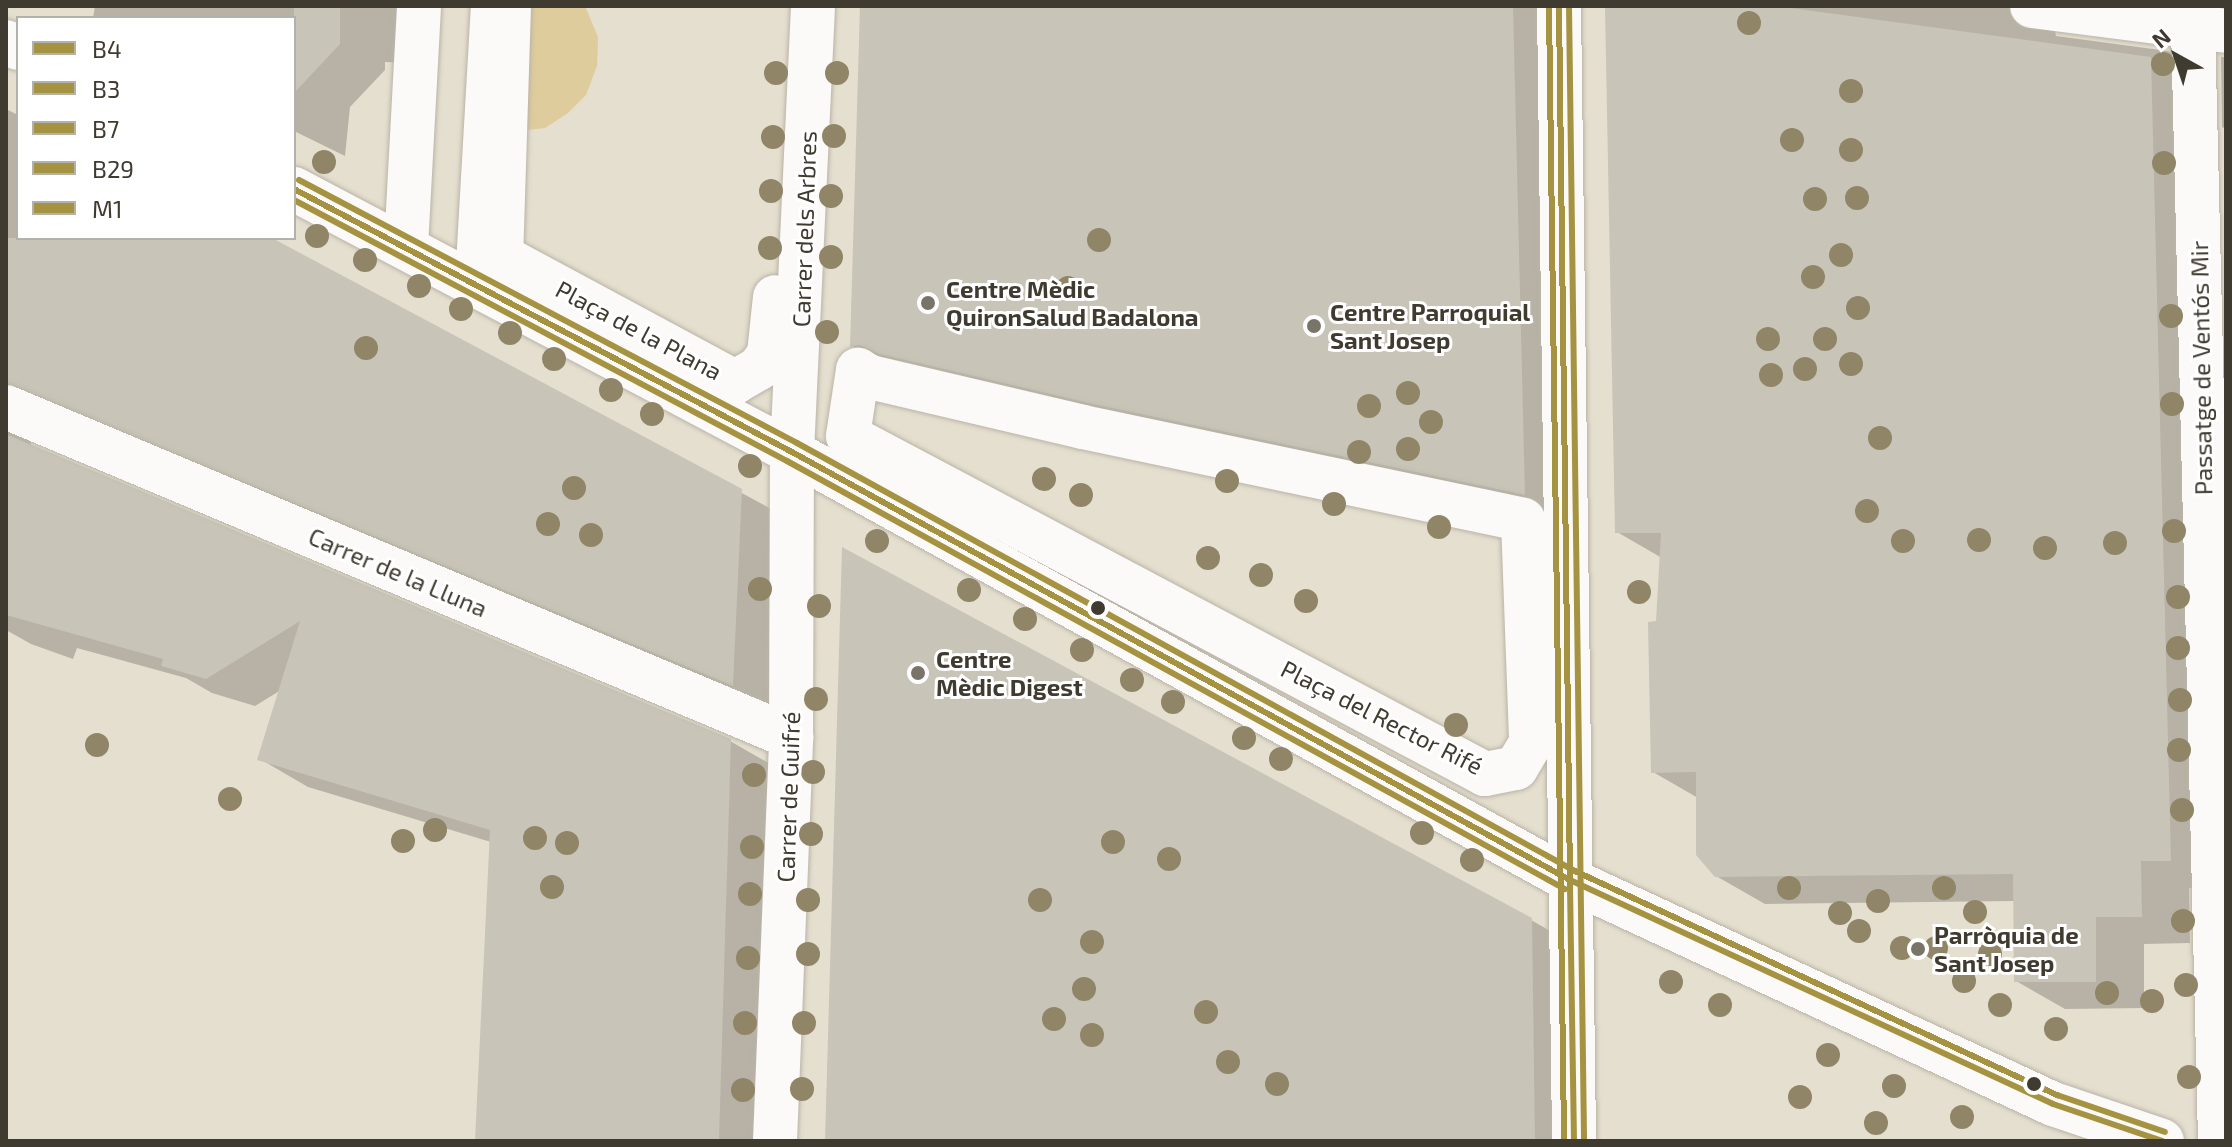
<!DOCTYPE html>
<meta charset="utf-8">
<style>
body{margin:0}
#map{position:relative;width:2232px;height:1147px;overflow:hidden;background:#e5dfcf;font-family:"Exo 2",sans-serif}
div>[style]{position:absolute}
.green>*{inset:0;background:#decc9c}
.shadow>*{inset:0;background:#0003}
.building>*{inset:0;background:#c8c4b7}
.roads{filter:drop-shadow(0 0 2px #b9b4a7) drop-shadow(0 0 2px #b9b4a7)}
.lane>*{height:26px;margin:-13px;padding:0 13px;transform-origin:13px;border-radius:13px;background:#fbfaf8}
.street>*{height:44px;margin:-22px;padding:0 22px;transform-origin:22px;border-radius:22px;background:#fbfaf8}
.bus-1>*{height:6px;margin:-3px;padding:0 3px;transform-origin:3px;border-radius:3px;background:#a69341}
.bus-2>*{height:6px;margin:-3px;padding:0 3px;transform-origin:3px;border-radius:3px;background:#a69341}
.bus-3>*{height:6px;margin:-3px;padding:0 3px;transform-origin:3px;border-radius:3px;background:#a69341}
.bus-4>*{height:6px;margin:-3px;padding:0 3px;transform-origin:3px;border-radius:3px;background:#a69341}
.bus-5>*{height:6px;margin:-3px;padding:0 3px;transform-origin:3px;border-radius:3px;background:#a69341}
.trees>*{width:24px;height:24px;margin:-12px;border-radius:50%;background:#908567}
.dots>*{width:22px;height:22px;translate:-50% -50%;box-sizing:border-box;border:4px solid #fff;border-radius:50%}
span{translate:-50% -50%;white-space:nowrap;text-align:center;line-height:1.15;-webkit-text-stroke:6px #fff;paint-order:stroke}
.street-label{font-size:24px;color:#403b30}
.poi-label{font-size:24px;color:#403b30;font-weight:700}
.left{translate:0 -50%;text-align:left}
.frame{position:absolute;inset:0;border:8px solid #403b30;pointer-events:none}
.legend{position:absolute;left:16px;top:16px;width:280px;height:224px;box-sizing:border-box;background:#fff;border:2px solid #b3b1ac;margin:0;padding:10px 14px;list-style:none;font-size:24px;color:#403b30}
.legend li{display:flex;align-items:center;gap:16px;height:40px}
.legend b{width:40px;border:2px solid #b3b1ac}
.north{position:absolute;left:2136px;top:16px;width:80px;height:80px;-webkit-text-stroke:6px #fff;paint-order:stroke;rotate:320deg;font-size:22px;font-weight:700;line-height:32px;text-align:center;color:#403b30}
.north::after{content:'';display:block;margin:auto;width:28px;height:36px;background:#403b30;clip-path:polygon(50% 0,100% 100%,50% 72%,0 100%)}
</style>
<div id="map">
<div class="green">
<div style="clip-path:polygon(516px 6px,585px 6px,598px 37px,597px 66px,586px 95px,568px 113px,545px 128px,510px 132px)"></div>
</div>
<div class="shadow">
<div style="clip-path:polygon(95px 6px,425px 6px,422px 63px,385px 62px,385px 70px,350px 107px,345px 156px,294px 131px,294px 18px,93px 18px)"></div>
<div style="clip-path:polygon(864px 6px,1563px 6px,1572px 521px,900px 373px,852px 346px)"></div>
<div style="clip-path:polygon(1607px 6px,2226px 6px,2226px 26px,2055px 31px,2056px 36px,2168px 51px,2216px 79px,2218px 157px,2201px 157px,2219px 888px,2189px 888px,2190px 943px,2144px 944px,2144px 1008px,2065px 1009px,2016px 981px,2015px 901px,1765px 904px,1716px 876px,1698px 798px,1653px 772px,1662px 558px,1617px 532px)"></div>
<div style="clip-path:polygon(2221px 57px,2226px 57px,2226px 129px,2222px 127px)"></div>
<div style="clip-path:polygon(6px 109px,18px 115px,18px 238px,268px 238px,790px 519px,781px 711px,29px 438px,32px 447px,730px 741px,779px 769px,768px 1141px,477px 1141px,491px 842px,308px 787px,260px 759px,281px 690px,255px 706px,212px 693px,186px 678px,77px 648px,73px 659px,31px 644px,6px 630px)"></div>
<div style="clip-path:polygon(1531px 920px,1580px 948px,1583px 1141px,827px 1141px)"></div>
</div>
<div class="building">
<div style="clip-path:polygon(294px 6px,340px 6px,340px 44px,294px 93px)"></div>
<div style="clip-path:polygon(860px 6px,1513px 6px,1525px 495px,1088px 403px,879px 354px,860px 345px,850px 347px)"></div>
<div style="clip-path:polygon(1605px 6px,1777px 6px,2151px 57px,2171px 861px,2141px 861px,2142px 917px,2096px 917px,2096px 982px,2014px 982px,2013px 874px,1715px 877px,1696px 855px,1696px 772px,1651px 773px,1648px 622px,1656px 621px,1661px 533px,1615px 533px)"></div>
<div style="clip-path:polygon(6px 238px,272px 238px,742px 489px,733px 686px,6px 383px)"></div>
<div style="clip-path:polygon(6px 434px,731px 739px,719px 1141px,475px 1141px,490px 830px,257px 760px,300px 621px,206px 679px,161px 666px,163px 659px,6px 615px)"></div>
<div style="clip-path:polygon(842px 547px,1532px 918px,1535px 1141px,825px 1141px)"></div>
</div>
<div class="roads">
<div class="lane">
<div style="left:468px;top:282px;width:276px;rotate:-86.7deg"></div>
</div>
<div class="street">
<div style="left:509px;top:6px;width:250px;rotate:91.8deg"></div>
<div style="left:501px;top:256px;width:266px;rotate:28.3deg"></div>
<div style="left:735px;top:382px;width:28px;rotate:-30deg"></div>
<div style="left:759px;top:368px;width:17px;rotate:-54deg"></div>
<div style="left:769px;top:354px;width:57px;rotate:-84deg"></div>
<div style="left:1559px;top:6px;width:1135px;rotate:89.24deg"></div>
<div style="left:2032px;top:6px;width:196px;rotate:7.3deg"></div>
<div style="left:2193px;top:27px;width:1114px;rotate:88.61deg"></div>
<div style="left:6px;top:42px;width:13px;rotate:27deg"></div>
<div style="left:294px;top:189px;width:563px;rotate:27.84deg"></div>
<div style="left:792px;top:452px;width:888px;rotate:28.82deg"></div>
<div style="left:1570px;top:880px;width:532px;rotate:24.88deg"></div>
<div style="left:2053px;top:1104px;width:115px;rotate:18.7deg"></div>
<div style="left:406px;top:247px;width:241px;rotate:-86.9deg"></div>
<div style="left:858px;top:370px;width:14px;rotate:30deg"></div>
<div style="left:870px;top:377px;width:219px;rotate:13.2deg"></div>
<div style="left:1083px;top:427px;width:450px;rotate:11.9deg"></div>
<div style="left:1523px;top:520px;width:223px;rotate:87.9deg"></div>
<div style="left:1531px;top:743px;width:29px;rotate:121deg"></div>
<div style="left:1516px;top:768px;width:32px;rotate:169deg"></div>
<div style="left:1485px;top:774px;width:721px;rotate:-152.05deg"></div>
<div style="left:848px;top:436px;width:67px;rotate:-81.4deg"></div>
<div style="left:6px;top:407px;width:852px;rotate:22.8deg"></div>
<div style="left:775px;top:1141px;width:404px;rotate:-87.7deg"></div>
<div style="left:791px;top:737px;width:285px;rotate:-89.8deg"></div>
<div style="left:792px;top:452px;width:446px;rotate:-87.3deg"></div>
</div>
</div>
<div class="bus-1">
<div style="left:1559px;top:6px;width:874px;rotate:89.28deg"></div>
<div style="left:294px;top:189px;width:563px;rotate:27.84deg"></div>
<div style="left:792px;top:452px;width:888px;rotate:28.82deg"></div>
</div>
<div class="bus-2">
<div style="left:1549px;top:6px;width:1135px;rotate:89.24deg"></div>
<div style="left:294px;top:200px;width:558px;rotate:27.9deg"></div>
<div style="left:787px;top:461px;width:888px;rotate:28.82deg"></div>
</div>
<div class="bus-3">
<div style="left:299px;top:180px;width:563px;rotate:27.84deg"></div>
<div style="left:797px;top:443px;width:888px;rotate:28.82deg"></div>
<div style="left:1575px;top:871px;width:532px;rotate:24.93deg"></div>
<div style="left:2057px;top:1095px;width:114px;rotate:18.9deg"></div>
</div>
<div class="bus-4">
<div style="left:1569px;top:6px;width:1135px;rotate:89.24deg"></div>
</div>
<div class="bus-5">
<div style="left:1574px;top:1141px;width:261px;rotate:-90.9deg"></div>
<div style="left:1570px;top:880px;width:532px;rotate:24.88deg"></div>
<div style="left:2053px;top:1104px;width:115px;rotate:18.7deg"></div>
</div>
<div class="trees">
<div style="left:1749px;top:23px"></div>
<div style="left:2163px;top:64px"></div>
<div style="left:776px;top:73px"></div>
<div style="left:837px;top:73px"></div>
<div style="left:1851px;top:91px"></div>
<div style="left:834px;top:136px"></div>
<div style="left:773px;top:137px"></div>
<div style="left:1792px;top:140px"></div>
<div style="left:1851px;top:150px"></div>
<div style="left:324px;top:162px"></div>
<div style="left:2164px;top:163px"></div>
<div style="left:771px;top:191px"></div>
<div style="left:831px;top:196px"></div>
<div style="left:1857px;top:198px"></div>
<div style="left:1815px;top:199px"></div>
<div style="left:317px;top:236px"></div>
<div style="left:1099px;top:240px"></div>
<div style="left:770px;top:248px"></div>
<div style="left:1841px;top:255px"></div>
<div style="left:831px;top:257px"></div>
<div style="left:365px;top:260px"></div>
<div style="left:1813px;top:277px"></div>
<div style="left:419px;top:286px"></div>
<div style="left:1068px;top:288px"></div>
<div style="left:1858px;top:308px"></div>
<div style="left:461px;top:309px"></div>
<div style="left:2171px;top:316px"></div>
<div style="left:827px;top:332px"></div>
<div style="left:510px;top:333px"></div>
<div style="left:1768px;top:339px"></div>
<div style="left:1825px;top:339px"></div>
<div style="left:366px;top:348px"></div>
<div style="left:554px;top:359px"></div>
<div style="left:1851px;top:364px"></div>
<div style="left:1805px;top:369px"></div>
<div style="left:1771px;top:375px"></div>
<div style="left:611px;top:390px"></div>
<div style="left:1408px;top:393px"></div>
<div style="left:2172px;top:404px"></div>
<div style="left:1369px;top:406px"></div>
<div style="left:652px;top:414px"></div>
<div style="left:1431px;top:422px"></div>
<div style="left:1880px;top:438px"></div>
<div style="left:1408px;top:449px"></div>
<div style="left:1359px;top:452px"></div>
<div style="left:750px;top:466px"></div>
<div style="left:1044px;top:479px"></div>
<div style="left:1227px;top:481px"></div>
<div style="left:574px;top:488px"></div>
<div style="left:1081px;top:495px"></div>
<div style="left:1334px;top:504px"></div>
<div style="left:1867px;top:511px"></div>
<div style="left:548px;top:524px"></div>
<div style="left:1439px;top:527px"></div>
<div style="left:2174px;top:531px"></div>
<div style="left:591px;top:535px"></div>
<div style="left:1979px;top:540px"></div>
<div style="left:877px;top:541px"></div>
<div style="left:1903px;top:541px"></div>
<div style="left:2115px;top:543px"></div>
<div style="left:2045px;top:548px"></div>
<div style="left:1208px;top:558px"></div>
<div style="left:1261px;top:575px"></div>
<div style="left:760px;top:589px"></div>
<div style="left:969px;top:590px"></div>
<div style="left:1639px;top:592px"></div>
<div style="left:2178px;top:597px"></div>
<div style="left:1306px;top:601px"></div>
<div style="left:819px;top:606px"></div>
<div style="left:1025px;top:619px"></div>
<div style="left:2178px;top:648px"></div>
<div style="left:1082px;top:650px"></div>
<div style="left:1132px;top:680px"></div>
<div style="left:816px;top:699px"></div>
<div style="left:2180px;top:700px"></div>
<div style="left:1173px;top:702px"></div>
<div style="left:1456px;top:725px"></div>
<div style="left:1244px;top:738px"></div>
<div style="left:97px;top:745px"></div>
<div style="left:2179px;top:750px"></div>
<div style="left:1281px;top:759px"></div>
<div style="left:813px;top:772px"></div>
<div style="left:754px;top:775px"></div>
<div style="left:230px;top:799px"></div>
<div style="left:2182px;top:810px"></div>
<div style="left:435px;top:830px"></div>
<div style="left:1422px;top:833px"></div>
<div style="left:811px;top:834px"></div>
<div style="left:535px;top:838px"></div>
<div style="left:403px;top:841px"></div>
<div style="left:1113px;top:842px"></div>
<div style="left:567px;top:843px"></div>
<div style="left:752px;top:847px"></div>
<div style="left:1169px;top:859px"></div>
<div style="left:1472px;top:860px"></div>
<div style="left:552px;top:887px"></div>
<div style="left:1789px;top:888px"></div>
<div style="left:1944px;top:888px"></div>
<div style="left:750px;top:894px"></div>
<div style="left:808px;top:900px"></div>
<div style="left:1040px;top:900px"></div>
<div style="left:1878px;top:901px"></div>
<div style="left:1975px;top:912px"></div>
<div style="left:1840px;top:913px"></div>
<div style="left:2183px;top:921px"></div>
<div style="left:1859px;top:931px"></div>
<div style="left:1092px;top:942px"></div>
<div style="left:1902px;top:948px"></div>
<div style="left:1936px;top:948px"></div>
<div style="left:808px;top:954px"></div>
<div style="left:1990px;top:954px"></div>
<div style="left:748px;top:958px"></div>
<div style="left:1964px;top:981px"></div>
<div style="left:1671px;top:982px"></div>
<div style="left:2186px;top:985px"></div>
<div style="left:1084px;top:989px"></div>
<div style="left:2107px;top:993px"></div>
<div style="left:2152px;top:1001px"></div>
<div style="left:1720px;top:1005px"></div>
<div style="left:2000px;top:1005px"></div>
<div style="left:1206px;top:1012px"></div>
<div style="left:1054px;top:1019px"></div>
<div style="left:745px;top:1023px"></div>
<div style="left:804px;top:1023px"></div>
<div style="left:2056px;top:1029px"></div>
<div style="left:1092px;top:1035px"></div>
<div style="left:1828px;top:1055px"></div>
<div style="left:1228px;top:1062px"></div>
<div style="left:2189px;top:1077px"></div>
<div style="left:1277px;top:1084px"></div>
<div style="left:1894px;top:1086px"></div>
<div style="left:802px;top:1089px"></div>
<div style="left:743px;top:1090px"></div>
<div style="left:1800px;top:1097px"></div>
<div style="left:1962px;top:1117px"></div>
<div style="left:1876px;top:1123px"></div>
</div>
<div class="dots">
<div style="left:928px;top:303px;background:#7a7468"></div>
<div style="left:1314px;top:326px;background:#7a7468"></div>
<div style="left:1098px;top:608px;background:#403b30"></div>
<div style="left:918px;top:673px;background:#7a7468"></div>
<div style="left:1918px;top:949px;background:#7a7468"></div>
<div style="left:2034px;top:1084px;background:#403b30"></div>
</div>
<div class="street-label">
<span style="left:804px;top:229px;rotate:-88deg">Carrer dels Arbres</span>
<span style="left:639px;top:330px;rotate:28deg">Plaça de la Plana</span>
<span style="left:2201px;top:368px;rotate:-91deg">Passatge de Ventós Mir</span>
<span style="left:398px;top:572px;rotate:23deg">Carrer de la Lluna</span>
<span style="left:1382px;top:717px;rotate:27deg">Plaça del Rector Rifé</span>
<span style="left:788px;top:797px;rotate:-88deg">Carrer de Guifré</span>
</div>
<div class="poi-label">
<span class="left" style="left:946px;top:303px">Centre Mèdic<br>QuironSalud Badalona</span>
<span class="left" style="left:1330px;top:326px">Centre Parroquial<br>Sant Josep</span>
<span class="left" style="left:936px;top:673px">Centre<br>Mèdic Digest</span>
<span class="left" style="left:1934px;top:949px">Parròquia de<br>Sant Josep</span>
</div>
<div class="frame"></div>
<ul class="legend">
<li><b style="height:10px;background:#a69341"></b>B4</li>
<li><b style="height:10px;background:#a69341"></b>B3</li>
<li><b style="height:10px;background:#a69341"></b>B7</li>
<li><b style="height:10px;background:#a69341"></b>B29</li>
<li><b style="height:10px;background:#a69341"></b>M1</li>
</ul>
<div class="north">N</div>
</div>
